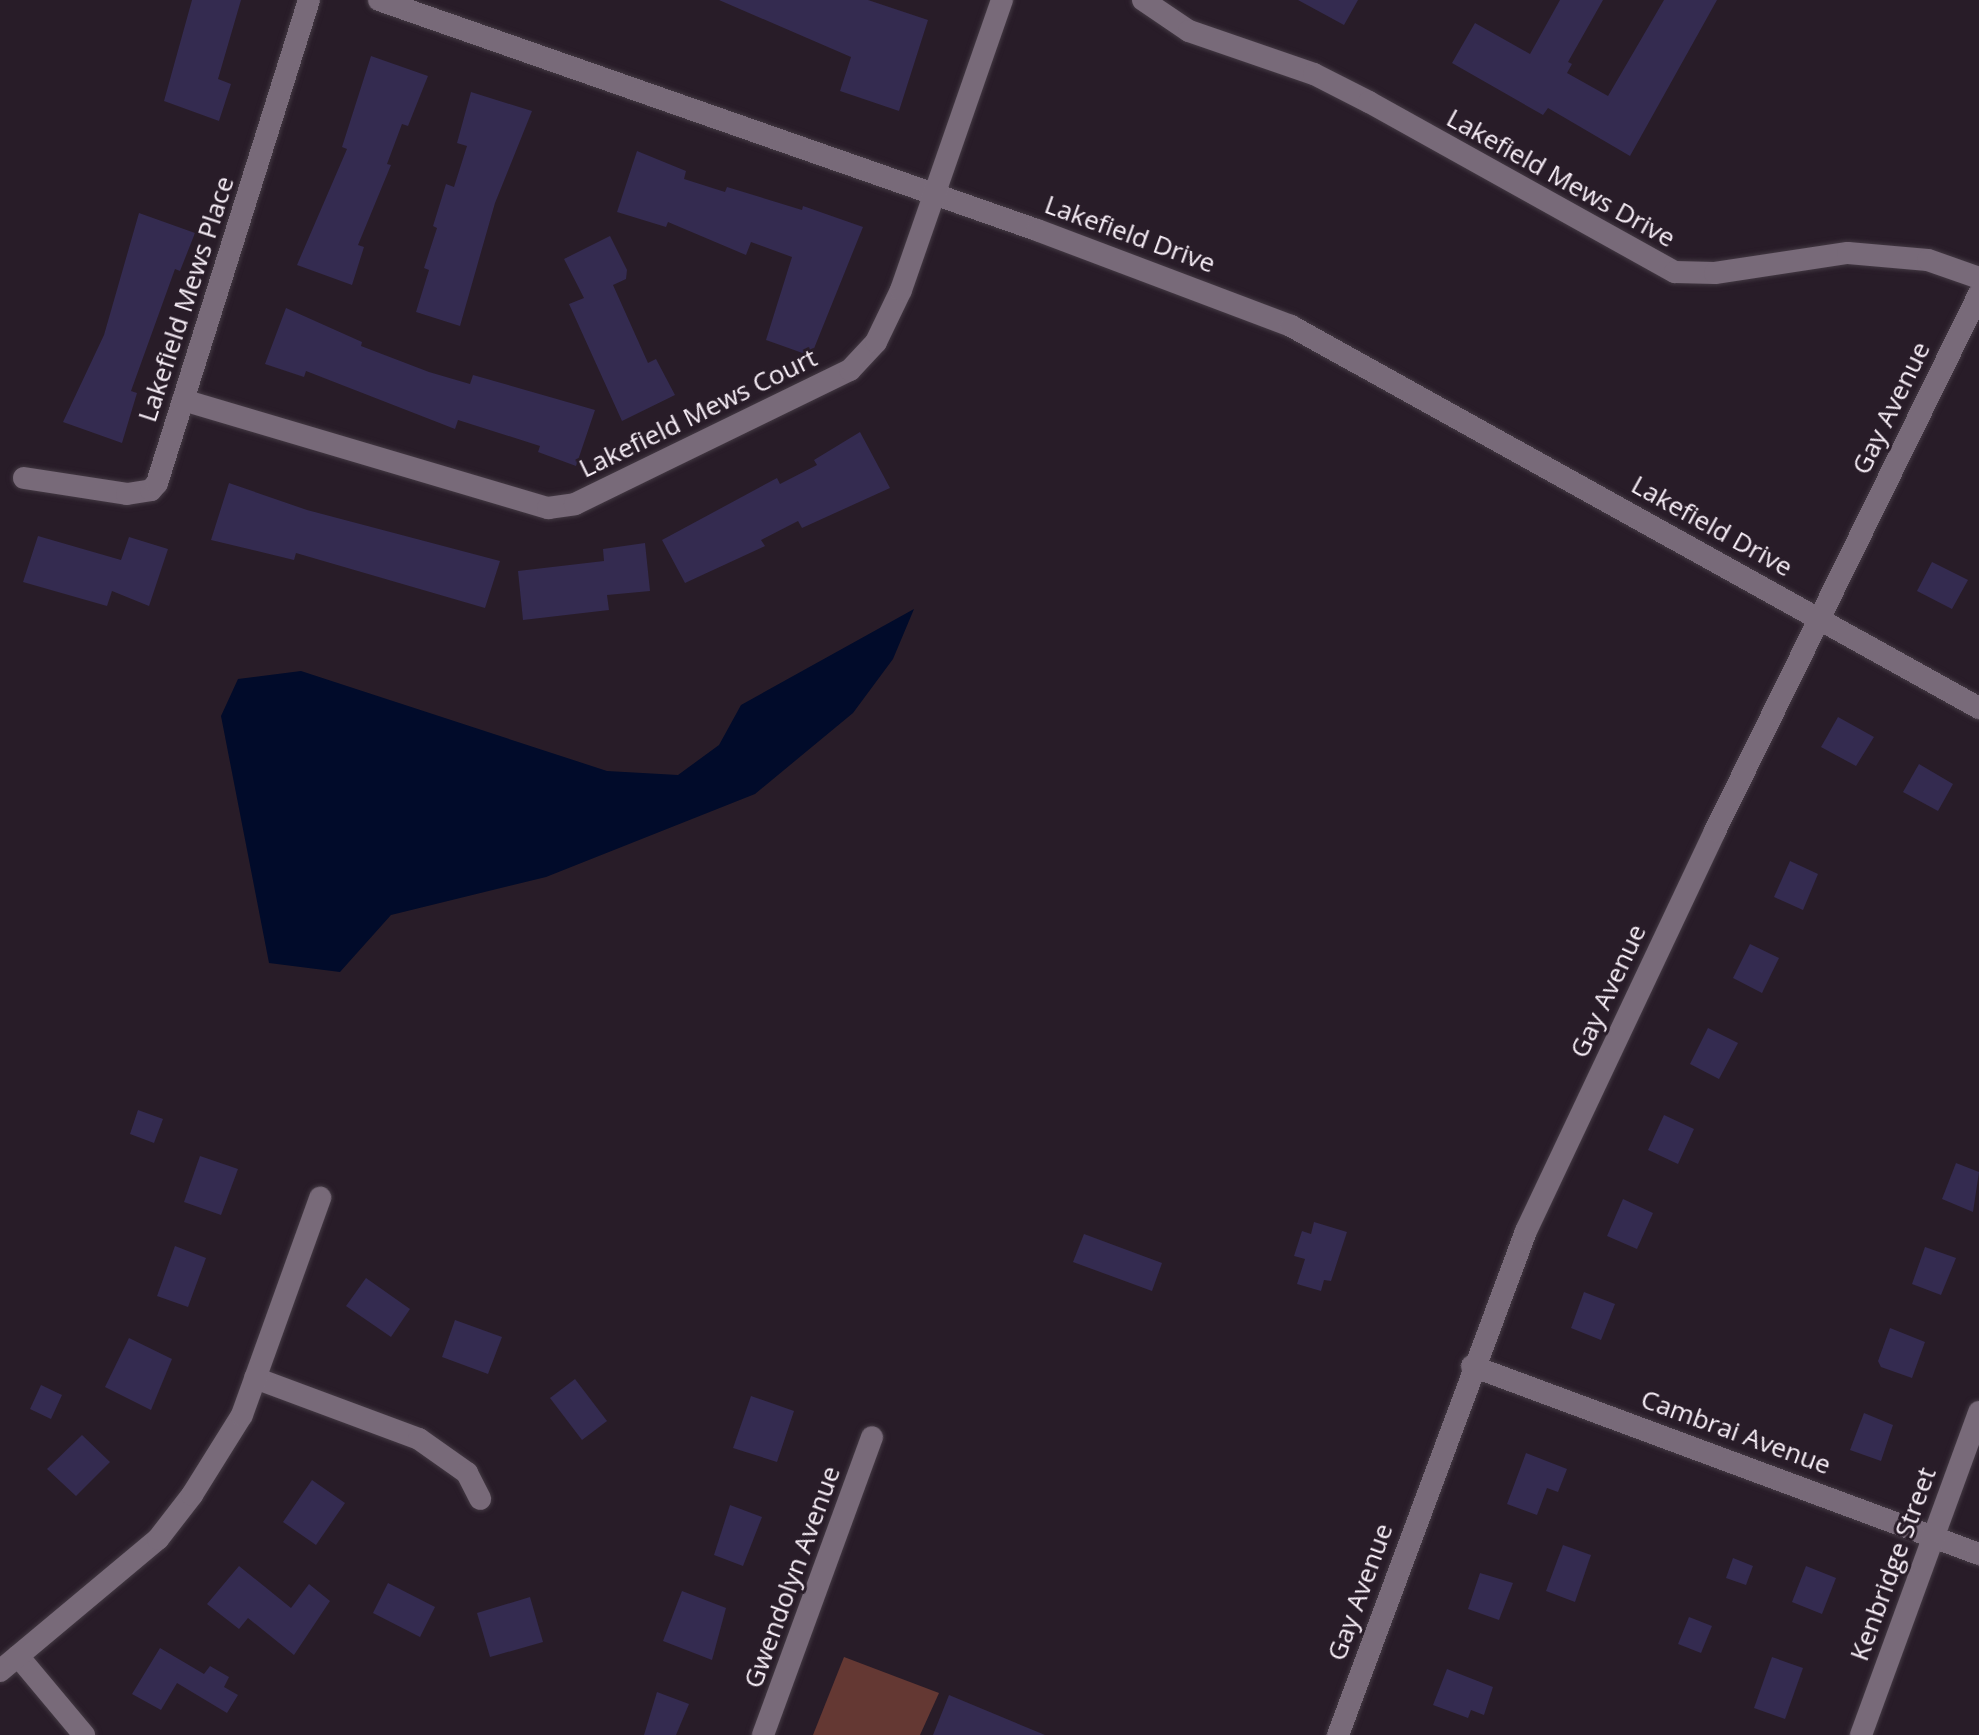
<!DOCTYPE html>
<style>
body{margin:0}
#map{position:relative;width:1979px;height:1735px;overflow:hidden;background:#281c28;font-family:"Open Sans",sans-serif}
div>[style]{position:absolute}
.green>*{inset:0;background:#643833}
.water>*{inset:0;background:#010b2a}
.building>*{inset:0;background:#342b50}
.roads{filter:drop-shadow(0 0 2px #433943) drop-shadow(0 0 2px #433943)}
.minor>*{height:22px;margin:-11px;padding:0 11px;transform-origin:11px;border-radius:11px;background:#786a79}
.tertiary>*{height:22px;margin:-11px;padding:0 11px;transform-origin:11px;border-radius:11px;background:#786a79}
span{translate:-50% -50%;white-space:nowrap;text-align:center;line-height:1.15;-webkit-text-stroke:6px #281c28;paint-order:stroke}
.street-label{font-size:26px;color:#f6edf6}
</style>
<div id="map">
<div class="green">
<div style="clip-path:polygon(844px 1657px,939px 1693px,920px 1735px,813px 1735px)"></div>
</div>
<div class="water">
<div style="clip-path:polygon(914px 609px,893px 659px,853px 713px,755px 794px,546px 877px,391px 915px,340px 972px,269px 963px,221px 716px,238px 679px,301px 671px,607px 771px,678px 775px,719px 745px,741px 705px)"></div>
</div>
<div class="building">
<div style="clip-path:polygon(192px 0,241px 0,218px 79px,231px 84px,219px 121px,164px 101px)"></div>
<div style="clip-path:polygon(719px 0,868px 0,928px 20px,899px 111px,840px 91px,851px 57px)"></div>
<div style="clip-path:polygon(1298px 0,1358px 0,1344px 25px)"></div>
<div style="clip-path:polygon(1560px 0,1603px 0,1568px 62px,1572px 64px,1567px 73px,1608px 96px,1664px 0,1717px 0,1630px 156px,1548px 108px,1543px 115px,1452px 63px,1475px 23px,1530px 54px)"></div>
<div style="clip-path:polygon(371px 56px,428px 76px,408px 126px,402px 124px,387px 164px,391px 165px,358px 245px,364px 247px,352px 285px,297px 265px,347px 149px,342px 147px)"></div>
<div style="clip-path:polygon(471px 92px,532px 111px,495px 203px,460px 326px,416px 312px,429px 270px,424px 268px,437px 228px,433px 226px,446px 184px,454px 187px,467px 146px,457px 143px)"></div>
<div style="clip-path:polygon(637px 151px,686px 171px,684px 179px,725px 192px,727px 187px,802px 210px,803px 206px,863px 227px,811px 356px,766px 340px,792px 257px,751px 242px,746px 255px,668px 222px,666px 227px,617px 212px)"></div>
<div style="clip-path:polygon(139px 213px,195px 233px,180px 271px,175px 269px,131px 391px,137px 393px,122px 443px,63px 422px,104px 335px)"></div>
<div style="clip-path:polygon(610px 236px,627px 270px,626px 279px,613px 285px,648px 363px,656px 359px,675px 395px,622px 421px,569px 304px,584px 298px,564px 259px)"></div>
<div style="clip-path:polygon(286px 308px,362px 342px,361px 346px,429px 372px,470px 384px,473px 375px,595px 410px,576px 466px,538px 452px,540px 446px,458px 420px,455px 429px,306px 371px,304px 377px,265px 364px)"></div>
<div style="clip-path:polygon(860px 432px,890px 488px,802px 528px,798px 521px,761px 540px,765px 546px,685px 583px,662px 540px,777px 478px,780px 484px,817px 465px,814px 460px)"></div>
<div style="clip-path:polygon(229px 483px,307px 510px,500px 561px,485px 608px,296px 553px,294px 560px,211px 540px)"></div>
<div style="clip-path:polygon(38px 536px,121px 560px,129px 537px,168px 549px,149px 606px,112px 591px,107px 606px,23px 582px)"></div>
<div style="clip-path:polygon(645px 543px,650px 591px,607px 595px,609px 610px,523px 620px,518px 571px,604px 561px,603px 549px)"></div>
<div style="clip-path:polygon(1932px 562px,1968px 580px,1952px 609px,1917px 591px)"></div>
<div style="clip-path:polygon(1838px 717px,1874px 737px,1856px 766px,1821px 747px)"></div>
<div style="clip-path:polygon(1919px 764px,1953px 784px,1938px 811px,1903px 792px)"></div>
<div style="clip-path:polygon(1790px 861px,1818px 874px,1803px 910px,1774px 897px)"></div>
<div style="clip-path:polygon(1750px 944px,1779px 958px,1762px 993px,1733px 978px)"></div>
<div style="clip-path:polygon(1708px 1028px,1738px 1043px,1719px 1079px,1690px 1064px)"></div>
<div style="clip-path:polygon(138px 1110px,163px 1119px,154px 1143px,130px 1134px)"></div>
<div style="clip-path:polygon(1664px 1115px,1694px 1129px,1678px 1164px,1648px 1150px)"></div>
<div style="clip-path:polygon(200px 1156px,238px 1169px,221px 1215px,184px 1202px)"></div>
<div style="clip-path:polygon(1956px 1163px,1979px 1172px,1973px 1212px,1942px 1199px)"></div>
<div style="clip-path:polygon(1623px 1199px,1653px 1213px,1637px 1249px,1607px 1236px)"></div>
<div style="clip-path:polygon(1314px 1222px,1347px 1232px,1331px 1281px,1324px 1280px,1321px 1291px,1297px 1284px,1305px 1259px,1294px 1256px,1302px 1231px,1311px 1234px)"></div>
<div style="clip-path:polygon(1084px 1234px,1162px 1263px,1152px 1291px,1073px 1262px)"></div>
<div style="clip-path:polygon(175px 1246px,206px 1258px,188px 1307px,157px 1296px)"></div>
<div style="clip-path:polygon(1925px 1247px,1956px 1258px,1941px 1295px,1912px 1284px)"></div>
<div style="clip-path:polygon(366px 1278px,410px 1309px,391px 1337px,346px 1306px)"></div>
<div style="clip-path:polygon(1584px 1292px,1615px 1304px,1601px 1340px,1571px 1328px)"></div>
<div style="clip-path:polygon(455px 1320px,502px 1337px,488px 1374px,442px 1357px)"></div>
<div style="clip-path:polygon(1890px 1328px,1925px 1342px,1912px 1378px,1881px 1367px,1878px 1361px)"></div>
<div style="clip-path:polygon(129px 1338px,172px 1359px,151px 1410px,105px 1387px)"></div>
<div style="clip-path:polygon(575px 1379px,607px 1421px,582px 1440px,550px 1398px)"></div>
<div style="clip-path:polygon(41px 1385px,62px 1395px,51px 1419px,30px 1409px)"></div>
<div style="clip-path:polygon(751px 1396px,794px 1411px,777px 1462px,733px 1448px)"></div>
<div style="clip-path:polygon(1864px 1413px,1893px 1425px,1881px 1461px,1850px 1450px)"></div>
<div style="clip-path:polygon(82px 1435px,110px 1462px,76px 1496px,47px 1469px)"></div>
<div style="clip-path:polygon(1526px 1453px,1567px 1469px,1558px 1492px,1547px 1488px,1537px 1515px,1507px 1504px)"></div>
<div style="clip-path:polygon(312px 1480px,345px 1503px,316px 1545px,283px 1522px)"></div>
<div style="clip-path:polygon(730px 1505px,762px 1517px,743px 1566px,714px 1555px)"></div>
<div style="clip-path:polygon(1563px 1545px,1591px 1555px,1575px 1602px,1546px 1591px)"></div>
<div style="clip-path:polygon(1733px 1558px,1753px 1566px,1746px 1585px,1726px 1578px)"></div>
<div style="clip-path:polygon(239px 1566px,291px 1608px,309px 1584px,330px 1601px,294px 1655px,248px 1618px,239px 1629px,207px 1604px)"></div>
<div style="clip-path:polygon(1806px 1566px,1836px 1578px,1822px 1614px,1792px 1602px)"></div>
<div style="clip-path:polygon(1480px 1573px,1513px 1583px,1499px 1620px,1468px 1609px)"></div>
<div style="clip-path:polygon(388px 1583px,435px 1607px,420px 1637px,373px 1613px)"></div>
<div style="clip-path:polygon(682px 1591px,726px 1608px,712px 1660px,663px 1641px)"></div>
<div style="clip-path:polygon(530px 1597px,543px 1642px,490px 1657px,477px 1613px)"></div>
<div style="clip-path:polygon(1689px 1617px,1712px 1626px,1701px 1653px,1678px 1644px)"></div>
<div style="clip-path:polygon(160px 1648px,204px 1674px,210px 1666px,229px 1677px,224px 1687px,238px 1695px,227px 1713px,177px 1683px,161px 1710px,132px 1694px)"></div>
<div style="clip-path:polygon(1772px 1657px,1803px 1668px,1785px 1719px,1754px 1708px)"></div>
<div style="clip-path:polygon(1447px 1669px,1493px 1687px,1484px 1715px,1471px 1710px,1468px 1718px,1433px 1705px)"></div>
<div style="clip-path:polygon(657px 1692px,689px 1704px,676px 1735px,644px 1735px)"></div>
<div style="clip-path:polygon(949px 1695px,1045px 1735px,933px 1735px)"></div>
</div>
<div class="roads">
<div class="minor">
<div style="left:379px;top:0;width:697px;rotate:19.27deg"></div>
<div style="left:1037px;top:230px;width:272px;rotate:20.7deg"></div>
<div style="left:1291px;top:326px;width:787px;rotate:29.04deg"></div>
<div style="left:1143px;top:0;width:55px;rotate:34deg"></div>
<div style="left:1189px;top:31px;width:132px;rotate:19deg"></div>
<div style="left:1314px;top:74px;width:62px;rotate:27deg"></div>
<div style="left:1369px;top:102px;width:350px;rotate:29.1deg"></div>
<div style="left:1675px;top:272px;width:40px;rotate:1.4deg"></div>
<div style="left:1715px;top:273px;width:134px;rotate:-8.6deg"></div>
<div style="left:1848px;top:253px;width:80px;rotate:5deg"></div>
<div style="left:1928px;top:260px;width:54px;rotate:19.4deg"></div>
<div style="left:183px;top:400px;width:381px;rotate:16.5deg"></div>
<div style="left:548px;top:508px;width:27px;rotate:-8deg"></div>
<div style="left:575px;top:504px;width:306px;rotate:-26deg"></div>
<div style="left:850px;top:370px;width:38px;rotate:-47deg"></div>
<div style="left:876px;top:342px;width:58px;rotate:-64.3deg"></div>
<div style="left:901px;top:290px;width:307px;rotate:-70.8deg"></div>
<div style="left:24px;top:478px;width:104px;rotate:8.8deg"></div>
<div style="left:127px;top:494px;width:24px;rotate:-9deg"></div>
<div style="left:151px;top:490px;width:9px;rotate:-49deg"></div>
<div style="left:157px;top:483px;width:506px;rotate:-72.53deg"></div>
<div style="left:1472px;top:1366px;width:541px;rotate:20.35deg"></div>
<div style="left:255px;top:1378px;width:175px;rotate:20.4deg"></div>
<div style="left:419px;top:1439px;width:59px;rotate:35.3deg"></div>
<div style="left:467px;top:1473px;width:29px;rotate:63deg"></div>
<div style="left:18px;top:1656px;width:103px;rotate:50.1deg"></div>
<div style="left:0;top:1671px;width:206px;rotate:-39.9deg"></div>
<div style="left:158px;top:1539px;width:56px;rotate:-52.3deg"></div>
<div style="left:192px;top:1495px;width:94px;rotate:-58deg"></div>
<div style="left:242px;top:1415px;width:231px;rotate:-70.2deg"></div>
<div style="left:763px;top:1735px;width:317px;rotate:-69.9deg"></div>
<div style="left:1861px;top:1735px;width:344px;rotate:-69.9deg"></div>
</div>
<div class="tertiary">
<div style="left:1338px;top:1735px;width:538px;rotate:-69.54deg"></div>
<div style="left:1526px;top:1231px;width:442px;rotate:-64.7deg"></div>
<div style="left:1715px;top:831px;width:598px;rotate:-63.82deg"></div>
</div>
</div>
<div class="street-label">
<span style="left:1561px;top:178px;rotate:29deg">Lakefield Mews Drive</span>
<span style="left:1130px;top:234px;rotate:20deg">Lakefield Drive</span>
<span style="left:186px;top:299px;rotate:-72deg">Lakefield Mews Place</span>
<span style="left:1891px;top:408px;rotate:-64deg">Gay Avenue</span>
<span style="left:698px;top:413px;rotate:-26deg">Lakefield Mews Court</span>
<span style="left:1712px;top:526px;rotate:29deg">Lakefield Drive</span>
<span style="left:1608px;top:991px;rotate:-65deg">Gay Avenue</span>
<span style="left:1736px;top:1432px;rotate:20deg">Cambrai Avenue</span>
<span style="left:1893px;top:1564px;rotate:-70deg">Kenbridge Street</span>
<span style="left:792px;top:1577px;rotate:-70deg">Gwendolyn Avenue</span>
<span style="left:1360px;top:1592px;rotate:-70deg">Gay Avenue</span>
</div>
</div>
